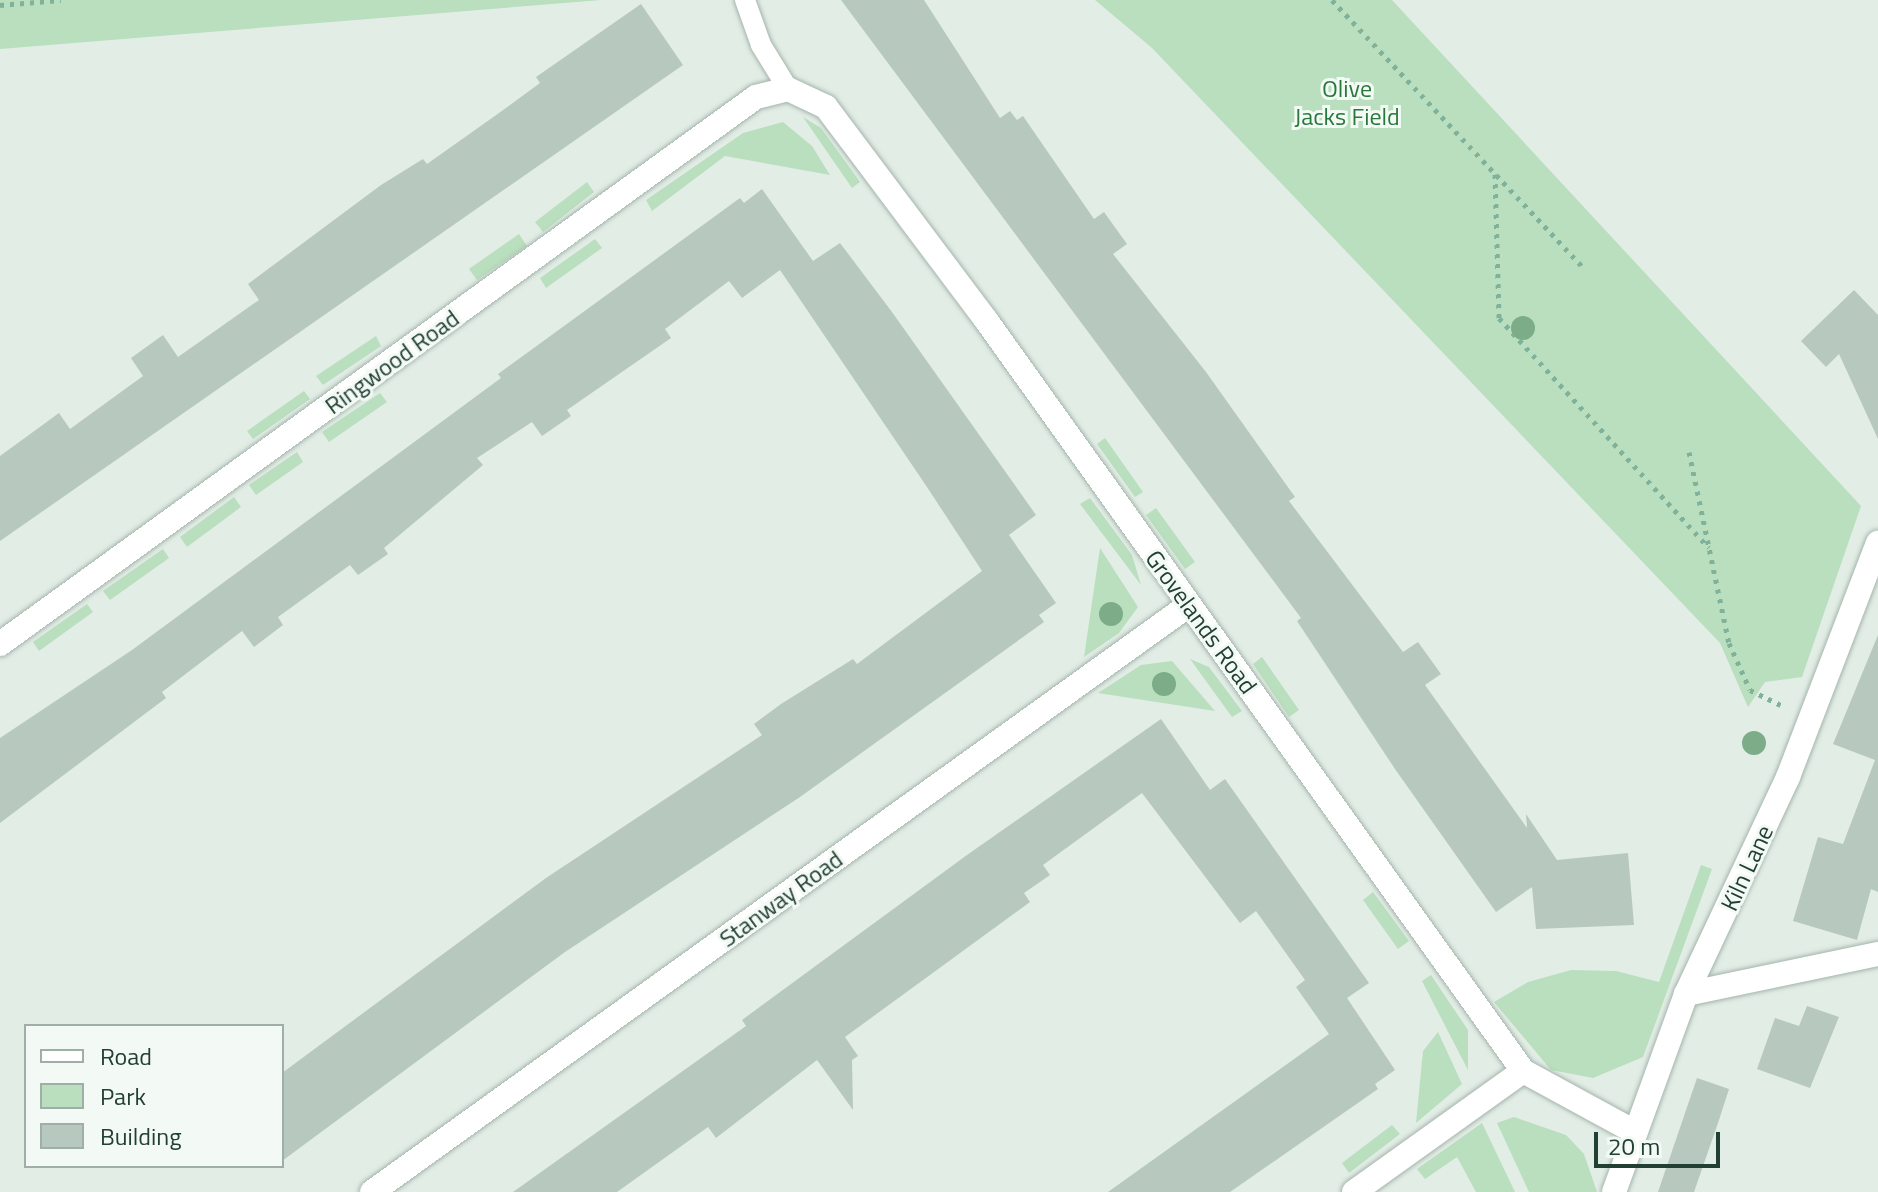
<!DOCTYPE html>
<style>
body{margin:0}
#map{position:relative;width:1878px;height:1192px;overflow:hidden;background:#e2ede6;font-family:"Titillium Web",sans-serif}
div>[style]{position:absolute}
.green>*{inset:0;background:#b9dfbe}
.building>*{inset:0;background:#b7c8bf}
.path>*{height:5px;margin-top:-2.5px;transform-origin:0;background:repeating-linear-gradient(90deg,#80b29b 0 4px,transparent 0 10px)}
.roads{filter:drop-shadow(0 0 2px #a4b5ac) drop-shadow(0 0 2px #a4b5ac)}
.lane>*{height:20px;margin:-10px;padding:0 10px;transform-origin:10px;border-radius:10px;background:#fff}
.street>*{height:24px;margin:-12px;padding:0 12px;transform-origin:12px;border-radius:12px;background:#fff}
.trees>*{width:24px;height:24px;margin:-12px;border-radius:50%;background:#7cad88}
span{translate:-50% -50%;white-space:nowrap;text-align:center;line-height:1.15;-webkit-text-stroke:6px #f3f9f5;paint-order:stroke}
.park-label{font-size:24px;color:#29783b}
.street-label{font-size:24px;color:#213f32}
.legend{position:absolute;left:24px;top:1024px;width:260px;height:144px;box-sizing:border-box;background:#f3f9f5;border:2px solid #9fafa7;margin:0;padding:10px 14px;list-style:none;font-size:24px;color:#213f32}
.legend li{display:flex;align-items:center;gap:16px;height:40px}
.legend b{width:40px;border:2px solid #9fafa7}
.scale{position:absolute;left:1594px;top:1132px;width:126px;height:36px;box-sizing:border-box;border:4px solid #213f32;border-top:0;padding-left:10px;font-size:24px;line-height:28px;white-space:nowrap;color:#213f32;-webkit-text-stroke:6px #f3f9f5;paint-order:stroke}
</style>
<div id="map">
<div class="green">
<div style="clip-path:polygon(0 0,601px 0,0 49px)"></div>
<div style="clip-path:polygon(1095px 0,1392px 0,1861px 506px,1802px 677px,1765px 682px,1748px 707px,1720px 643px,1152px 48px)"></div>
<div style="clip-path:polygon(803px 117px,821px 128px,860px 182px,852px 188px)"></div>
<div style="clip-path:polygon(783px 122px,812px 146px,830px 175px,725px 156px,652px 211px,646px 200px,743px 133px)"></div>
<div style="clip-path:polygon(587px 182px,594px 192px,543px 232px,535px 222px)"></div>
<div style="clip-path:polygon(519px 234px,527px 246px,477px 280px,469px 269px)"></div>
<div style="clip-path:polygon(595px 239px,602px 248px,546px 288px,540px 278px)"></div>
<div style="clip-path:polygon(376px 336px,381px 346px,323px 385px,316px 376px)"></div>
<div style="clip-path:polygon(304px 391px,310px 399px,253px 439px,247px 431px)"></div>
<div style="clip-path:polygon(380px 393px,387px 402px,329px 442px,322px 432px)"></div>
<div style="clip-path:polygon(1105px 438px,1143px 492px,1135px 497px,1097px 444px)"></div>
<div style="clip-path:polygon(297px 452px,303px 462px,256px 495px,249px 485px)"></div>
<div style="clip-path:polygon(234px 497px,241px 507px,187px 547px,180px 537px)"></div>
<div style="clip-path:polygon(1090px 498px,1132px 555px,1141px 585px,1080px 504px)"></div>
<div style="clip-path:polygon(1156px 508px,1195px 562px,1185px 569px,1146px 515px)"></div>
<div style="clip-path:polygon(1100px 548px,1138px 607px,1119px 633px,1084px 657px)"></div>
<div style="clip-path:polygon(163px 549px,169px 558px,110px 600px,103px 591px)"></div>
<div style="clip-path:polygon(87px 604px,93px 612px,39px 651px,33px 642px)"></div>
<div style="clip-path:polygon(1262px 657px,1299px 710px,1289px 717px,1253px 664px)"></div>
<div style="clip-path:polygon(1190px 659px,1209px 667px,1242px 711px,1232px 717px)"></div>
<div style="clip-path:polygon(1172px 661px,1215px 711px,1098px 693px,1141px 665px)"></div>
<div style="clip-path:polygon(1701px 865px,1712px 869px,1643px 1057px,1593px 1078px,1551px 1070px,1494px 1002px,1528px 982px,1571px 970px,1616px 971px,1659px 982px)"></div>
<div style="clip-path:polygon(1373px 892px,1409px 941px,1398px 949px,1363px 900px)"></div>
<div style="clip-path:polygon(1431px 975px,1468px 1030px,1468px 1070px,1422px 981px)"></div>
<div style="clip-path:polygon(1438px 1032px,1462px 1084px,1416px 1123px,1423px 1051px)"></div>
<div style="clip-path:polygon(1514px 1117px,1566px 1135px,1584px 1154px,1597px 1192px,1529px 1192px,1497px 1123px)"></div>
<div style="clip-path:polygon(1482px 1123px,1515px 1192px,1476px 1192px,1457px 1157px,1425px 1179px,1417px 1169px)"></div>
<div style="clip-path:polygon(1392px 1125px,1400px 1134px,1349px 1173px,1342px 1163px)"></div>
</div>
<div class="building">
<div style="clip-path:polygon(841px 0,924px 0,1000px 118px,1010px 111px,1017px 120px,1023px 116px,1094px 219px,1104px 212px,1127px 244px,1113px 254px,1206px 372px,1295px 497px,1289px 501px,1403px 652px,1418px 642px,1441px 674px,1425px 685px,1527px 828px,1526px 814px,1557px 860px,1628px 853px,1634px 925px,1536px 929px,1532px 887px,1496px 912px,1395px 769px,1297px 621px,1301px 618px)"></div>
<div style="clip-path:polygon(641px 4px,683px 65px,0 541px,0 456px,59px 413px,70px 429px,143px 376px,131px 358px,163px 335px,178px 357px,259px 300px,248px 284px,381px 185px,423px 159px,427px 164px,499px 113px,540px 83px,536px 77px)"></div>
<div style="clip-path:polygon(762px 189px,813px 261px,840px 243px,892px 312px,1036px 515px,1009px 535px,1056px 603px,1039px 615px,1044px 622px,800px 797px,565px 952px,282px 1161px,282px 1073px,546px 878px,762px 735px,754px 724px,781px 704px,853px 659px,857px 664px,982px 571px,927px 487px,780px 270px,742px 298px,729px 281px,665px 329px,671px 338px,567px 410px,571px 416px,542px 436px,532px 422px,477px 458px,483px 465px,384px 548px,388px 554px,358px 575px,350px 565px,278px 617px,283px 625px,254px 647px,242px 631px,162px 692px,166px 698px,0 823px,0 738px,132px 650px,501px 378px,498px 374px,740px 198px,744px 203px)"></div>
<div style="clip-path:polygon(1854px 290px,1878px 315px,1878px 439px,1839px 354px,1826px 367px,1801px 341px)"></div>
<div style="clip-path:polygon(1878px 635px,1878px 892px,1871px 889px,1857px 940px,1793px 921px,1818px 837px,1843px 844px,1875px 760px,1833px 744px)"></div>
<div style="clip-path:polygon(1161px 719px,1210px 790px,1225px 779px,1369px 983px,1347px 998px,1395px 1070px,1375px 1084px,1378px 1089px,1230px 1192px,1108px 1192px,1329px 1034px,1296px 987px,1305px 980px,1256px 911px,1240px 923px,1142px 793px,1043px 865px,1050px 875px,1024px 893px,1030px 902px,845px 1037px,858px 1056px,852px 1060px,853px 1110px,817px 1060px,716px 1138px,708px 1127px,617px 1192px,513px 1192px,746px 1026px,742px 1020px,967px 855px)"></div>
<div style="clip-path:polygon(1807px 1006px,1839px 1017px,1810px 1088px,1757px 1069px,1775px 1018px,1799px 1026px)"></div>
<div style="clip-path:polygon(1697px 1078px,1729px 1089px,1718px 1123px,1694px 1192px,1658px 1192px)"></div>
</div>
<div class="path">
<div style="left:1332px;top:0;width:365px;rotate:46.8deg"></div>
<div style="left:0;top:5px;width:61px;rotate:-4.7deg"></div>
<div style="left:1495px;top:174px;width:144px;rotate:88.4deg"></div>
<div style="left:1499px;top:318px;width:311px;rotate:47.6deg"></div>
<div style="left:1689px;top:452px;width:195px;rotate:78.2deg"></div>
<div style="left:1729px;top:643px;width:51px;rotate:65.9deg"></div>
<div style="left:1750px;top:690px;width:34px;rotate:26deg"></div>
</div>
<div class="roads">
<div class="lane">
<div style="left:745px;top:0;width:48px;rotate:70.4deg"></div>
<div style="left:761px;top:45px;width:52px;rotate:58.5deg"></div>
</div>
<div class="street">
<div style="left:0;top:644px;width:933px;rotate:-35.89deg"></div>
<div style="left:756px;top:97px;width:33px;rotate:-14deg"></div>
<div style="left:788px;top:89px;width:42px;rotate:25.3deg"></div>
<div style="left:826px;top:107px;width:266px;rotate:53.1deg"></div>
<div style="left:986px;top:320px;width:923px;rotate:54.43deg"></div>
<div style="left:1523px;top:1071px;width:128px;rotate:28.6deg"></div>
<div style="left:1686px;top:994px;width:196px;rotate:-11.8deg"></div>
<div style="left:372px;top:1192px;width:1006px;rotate:-35.7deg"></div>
<div style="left:1354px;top:1192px;width:208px;rotate:-35.6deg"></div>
<div style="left:1614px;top:1192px;width:211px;rotate:-70deg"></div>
<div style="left:1686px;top:994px;width:240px;rotate:-64.8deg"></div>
<div style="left:1788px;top:777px;width:251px;rotate:-69deg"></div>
</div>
</div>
<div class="trees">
<div style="left:1523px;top:328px"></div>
<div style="left:1111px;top:614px"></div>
<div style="left:1164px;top:684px"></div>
<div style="left:1754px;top:743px"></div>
</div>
<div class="park-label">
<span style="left:1347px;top:103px">Olive<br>Jacks Field</span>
</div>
<div class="street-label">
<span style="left:392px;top:362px;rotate:-36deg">Ringwood Road</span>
<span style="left:1201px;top:622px;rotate:54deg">Grovelands Road</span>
<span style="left:1747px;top:868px;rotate:-65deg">Kiln Lane</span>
<span style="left:781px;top:899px;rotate:-36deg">Stanway Road</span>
</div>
<ul class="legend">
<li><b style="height:10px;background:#fff"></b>Road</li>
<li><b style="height:22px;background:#b9dfbe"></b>Park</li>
<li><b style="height:22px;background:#b7c8bf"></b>Building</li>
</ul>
<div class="scale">20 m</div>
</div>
